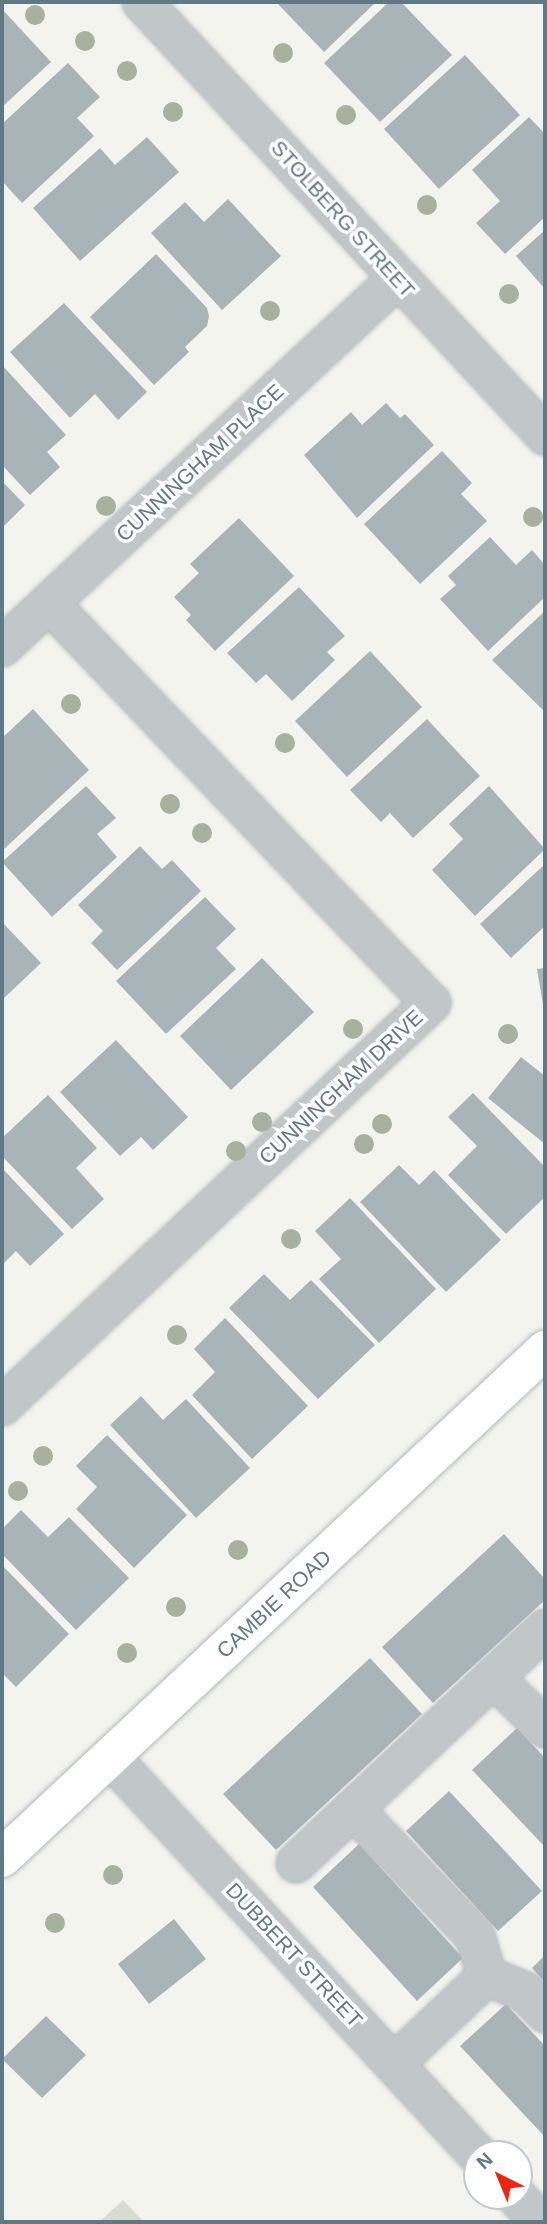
<!DOCTYPE html>
<style>
body{margin:0}
#map{position:relative;width:547px;height:2224px;overflow:hidden;background:#f4f4ef;font-family:Helvetica,sans-serif}
div>[style]{position:absolute}
.green>*{inset:0;background:#d6dcd0}
.building>*{inset:0;background:#a9b4b8}
.roads{filter:drop-shadow(0 0 2px #b1b8bb) drop-shadow(0 0 2px #b1b8bb)}
.minor>*{height:38px;margin:-19px;padding:0 19px;transform-origin:19px;border-radius:19px;background:#c1c6c9}
.major>*{height:38px;margin:-19px;padding:0 19px;transform-origin:19px;border-radius:19px;background:#fff}
.trees>*{width:20px;height:20px;margin:-10px;border-radius:50%;background:#a8b1a0}
span{translate:-50% -50%;white-space:nowrap;text-align:center;line-height:1.15;-webkit-text-stroke:7px #fff;paint-order:stroke}
.street-label{font-size:21px;color:#607984}
.frame{position:absolute;inset:0;border:4px solid #607984;pointer-events:none}
.north{position:absolute;left:463px;top:2140px;width:70px;height:70px;box-sizing:border-box;background:#fff;border:2px solid #bfc9ce;border-radius:50%;rotate:317deg;font-size:19px;font-weight:700;line-height:28px;text-align:center;color:#607984}
.north::after{content:'';display:block;margin:auto;width:24px;height:32px;background:#f32311;clip-path:polygon(50% 0,100% 100%,50% 72%,0 100%)}
</style>
<div id="map">
<div class="green">
<div style="clip-path:polygon(123px 2200px,144px 2222px,99px 2222px)"></div>
</div>
<div class="building">
<div style="clip-path:polygon(276px 2px,376px 2px,324px 52px)"></div>
<div style="clip-path:polygon(389px 2px,401px 2px,452px 55px,380px 122px,324px 63px)"></div>
<div style="clip-path:polygon(2px 9px,51px 62px,2px 107px)"></div>
<div style="clip-path:polygon(465px 55px,520px 115px,439px 189px,384px 129px)"></div>
<div style="clip-path:polygon(68px 63px,100px 97px,77px 118px,94px 136px,22px 203px,2px 181px,2px 124px)"></div>
<div style="clip-path:polygon(529px 117px,545px 134px,545px 217px,505px 254px,476px 223px,500px 201px,472px 170px)"></div>
<div style="clip-path:polygon(147px 137px,179px 172px,80px 261px,33px 208px,100px 148px,115px 165px)"></div>
<div style="clip-path:polygon(228px 199px,281px 256px,222px 310px,151px 233px,185px 202px,204px 222px)"></div>
<div style="clip-path:polygon(545px 230px,545px 289px,516px 256px)"></div>
<div style="clip-path:polygon(156px 254px,207px 308px,209px 316px,207px 326px,185px 347px,189px 352px,154px 385px,90px 317px)"></div>
<div style="clip-path:polygon(64px 303px,147px 392px,118px 420px,95px 394px,70px 418px,10px 352px)"></div>
<div style="clip-path:polygon(2px 365px,66px 435px,47px 452px,60px 467px,30px 495px,2px 465px)"></div>
<div style="clip-path:polygon(386px 403px,400px 418px,405px 414px,434px 445px,357px 518px,304px 455px,351px 412px,362px 425px)"></div>
<div style="clip-path:polygon(442px 451px,472px 483px,461px 494px,487px 521px,420px 584px,364px 524px)"></div>
<div style="clip-path:polygon(2px 481px,25px 505px,2px 528px)"></div>
<div style="clip-path:polygon(239px 518px,294px 576px,215px 651px,186px 620px,191px 615px,174px 597px,199px 573px,190px 564px)"></div>
<div style="clip-path:polygon(490px 537px,516px 565px,532px 550px,545px 565px,545px 597px,488px 651px,440px 599px,456px 585px,448px 576px)"></div>
<div style="clip-path:polygon(299px 587px,345px 636px,327px 652px,335px 660px,292px 701px,266px 674px,256px 683px,227px 653px)"></div>
<div style="clip-path:polygon(545px 611px,545px 712px,492px 660px)"></div>
<div style="clip-path:polygon(370px 651px,422px 707px,347px 777px,295px 721px)"></div>
<div style="clip-path:polygon(33px 709px,89px 770px,2px 851px,2px 738px)"></div>
<div style="clip-path:polygon(427px 719px,480px 776px,413px 838px,390px 813px,381px 822px,350px 790px)"></div>
<div style="clip-path:polygon(86px 786px,116px 818px,97px 834px,117px 857px,52px 917px,2px 862px)"></div>
<div style="clip-path:polygon(489px 786px,545px 849px,475px 916px,432px 870px,463px 839px,449px 824px)"></div>
<div style="clip-path:polygon(140px 846px,162px 869px,172px 860px,201px 891px,117px 970px,91px 943px,103px 931px,78px 905px)"></div>
<div style="clip-path:polygon(545px 864px,545px 926px,511px 958px,480px 924px)"></div>
<div style="clip-path:polygon(205px 897px,236px 929px,216px 948px,236px 969px,166px 1034px,116px 981px)"></div>
<div style="clip-path:polygon(2px 922px,41px 963px,2px 1000px)"></div>
<div style="clip-path:polygon(262px 958px,314px 1012px,231px 1090px,180px 1036px)"></div>
<div style="clip-path:polygon(545px 968px,545px 1011px,544px 1011px,537px 969px)"></div>
<div style="clip-path:polygon(116px 1040px,188px 1117px,153px 1150px,141px 1137px,120px 1156px,60px 1092px)"></div>
<div style="clip-path:polygon(521px 1057px,545px 1076px,545px 1144px,488px 1098px)"></div>
<div style="clip-path:polygon(473px 1093px,545px 1167px,545px 1197px,506px 1234px,448px 1175px,477px 1146px,448px 1117px)"></div>
<div style="clip-path:polygon(48px 1095px,97px 1148px,76px 1168px,104px 1199px,72px 1229px,2px 1156px,2px 1138px)"></div>
<div style="clip-path:polygon(399px 1165px,419px 1185px,434px 1170px,501px 1240px,446px 1292px,360px 1202px)"></div>
<div style="clip-path:polygon(2px 1168px,64px 1234px,30px 1266px,16px 1251px,2px 1265px)"></div>
<div style="clip-path:polygon(350px 1198px,436px 1289px,379px 1343px,319px 1279px,341px 1259px,315px 1231px)"></div>
<div style="clip-path:polygon(264px 1274px,290px 1300px,311px 1280px,375px 1345px,318px 1399px,229px 1308px)"></div>
<div style="clip-path:polygon(225px 1318px,308px 1406px,252px 1459px,192px 1395px,215px 1372px,194px 1349px)"></div>
<div style="clip-path:polygon(141px 1396px,163px 1420px,186px 1399px,250px 1468px,196px 1518px,110px 1425px)"></div>
<div style="clip-path:polygon(107px 1435px,187px 1515px,134px 1568px,76px 1509px,97px 1487px,76px 1466px)"></div>
<div style="clip-path:polygon(21px 1510px,48px 1537px,69px 1517px,129px 1578px,76px 1630px,2px 1554px,2px 1529px)"></div>
<div style="clip-path:polygon(504px 1534px,545px 1579px,545px 1600px,433px 1703px,382px 1647px)"></div>
<div style="clip-path:polygon(2px 1565px,69px 1634px,16px 1687px,2px 1673px)"></div>
<div style="clip-path:polygon(370px 1658px,422px 1714px,276px 1850px,223px 1794px)"></div>
<div style="clip-path:polygon(517px 1728px,545px 1758px,545px 1847px,472px 1770px)"></div>
<div style="clip-path:polygon(449px 1791px,542px 1891px,498px 1931px,406px 1831px)"></div>
<div style="clip-path:polygon(359px 1844px,463px 1958px,417px 2001px,313px 1887px)"></div>
<div style="clip-path:polygon(174px 1919px,206px 1959px,149px 2004px,118px 1964px)"></div>
<div style="clip-path:polygon(545px 1955px,545px 1983px,532px 1968px)"></div>
<div style="clip-path:polygon(506px 2004px,545px 2046px,545px 2137px,460px 2046px)"></div>
<div style="clip-path:polygon(46px 2016px,86px 2055px,42px 2098px,2px 2059px)"></div>
</div>
<div class="roads">
<div class="minor">
<div style="left:142px;top:2px;width:592px;rotate:47.06deg"></div>
<div style="left:2px;top:647px;width:540px;rotate:-42.97deg"></div>
<div style="left:2px;top:1406px;width:589px;rotate:-43.21deg"></div>
<div style="left:431px;top:1003px;width:553px;rotate:-133.68deg"></div>
<div style="left:493px;top:1677px;width:73px;rotate:44.4deg"></div>
<div style="left:110px;top:1757px;width:541px;rotate:47.25deg"></div>
<div style="left:353px;top:1809px;width:176px;rotate:46.2deg"></div>
<div style="left:475px;top:1936px;width:42px;rotate:73.3deg"></div>
<div style="left:487px;top:1976px;width:41px;rotate:22.8deg"></div>
<div style="left:525px;top:1992px;width:29px;rotate:46deg"></div>
<div style="left:296px;top:1863px;width:342px;rotate:-43.2deg"></div>
<div style="left:394px;top:2064px;width:128px;rotate:-43.4deg"></div>
<div style="left:516px;top:2196px;width:35px;rotate:47deg"></div>
</div>
<div class="major">
<div style="left:2px;top:1858px;width:744px;rotate:-43.09deg"></div>
</div>
</div>
<div class="trees">
<div style="left:35px;top:15px"></div>
<div style="left:85px;top:41px"></div>
<div style="left:283px;top:53px"></div>
<div style="left:127px;top:71px"></div>
<div style="left:173px;top:112px"></div>
<div style="left:346px;top:115px"></div>
<div style="left:427px;top:205px"></div>
<div style="left:509px;top:294px"></div>
<div style="left:270px;top:311px"></div>
<div style="left:106px;top:506px"></div>
<div style="left:533px;top:517px"></div>
<div style="left:71px;top:704px"></div>
<div style="left:285px;top:743px"></div>
<div style="left:170px;top:804px"></div>
<div style="left:202px;top:833px"></div>
<div style="left:353px;top:1029px"></div>
<div style="left:508px;top:1034px"></div>
<div style="left:262px;top:1122px"></div>
<div style="left:382px;top:1124px"></div>
<div style="left:364px;top:1144px"></div>
<div style="left:236px;top:1151px"></div>
<div style="left:291px;top:1239px"></div>
<div style="left:177px;top:1335px"></div>
<div style="left:43px;top:1456px"></div>
<div style="left:18px;top:1491px"></div>
<div style="left:238px;top:1550px"></div>
<div style="left:176px;top:1607px"></div>
<div style="left:127px;top:1653px"></div>
<div style="left:113px;top:1875px"></div>
<div style="left:55px;top:1923px"></div>
</div>
<div class="street-label">
<span style="left:343px;top:219px;rotate:48deg">STOLBERG STREET</span>
<span style="left:200px;top:463px;rotate:-43deg">CUNNINGHAM PLACE</span>
<span style="left:341px;top:1087px;rotate:-43deg">CUNNINGHAM DRIVE</span>
<span style="left:274px;top:1604px;rotate:-43deg">CAMBIE ROAD</span>
<span style="left:294px;top:1955px;rotate:47deg">DUBBERT STREET</span>
</div>
<div class="frame"></div>
<div class="north">N</div>
</div>
